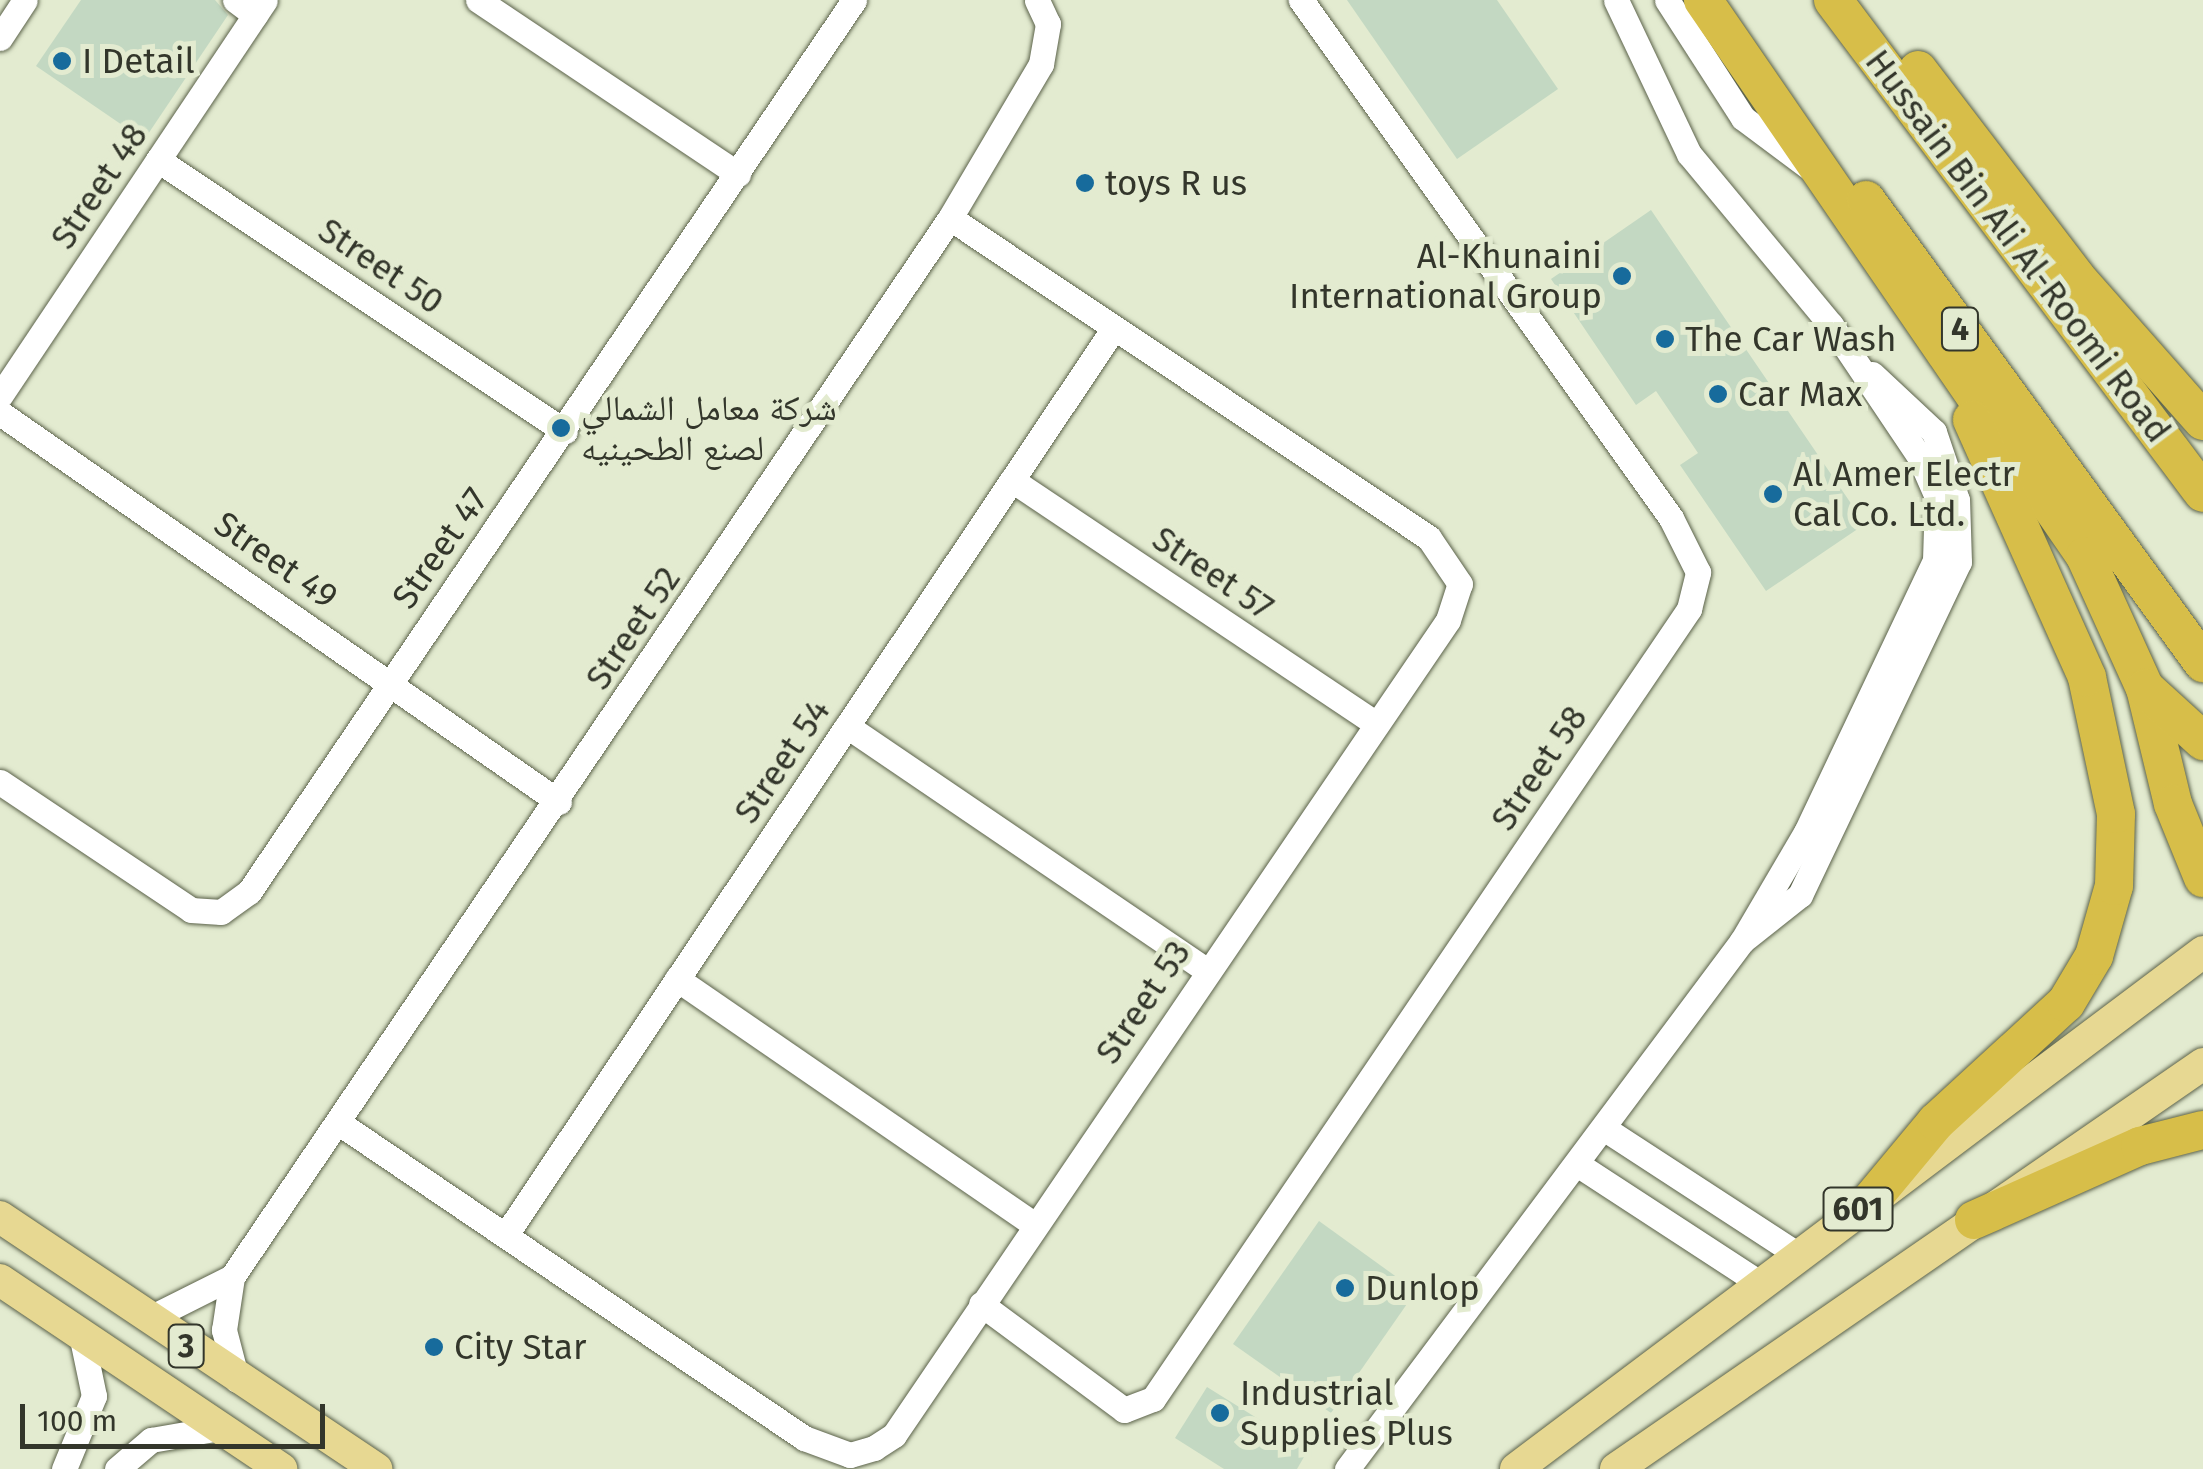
<!DOCTYPE html>
<meta charset="utf-8">
<style>
body{margin:0}
#map{position:relative;width:2203px;height:1469px;overflow:hidden;background:#e3ebd0;font-family:"Fira Sans","Noto Naskh Arabic",sans-serif}
div>[style]{position:absolute}
.building>*{inset:0;background:#c3d8c2}
.roads{filter:drop-shadow(0 0 2px #5b624a) drop-shadow(0 0 2px #5b624a)}
.minor>*{height:25px;margin:-12.5px;padding:0 12.5px;transform-origin:12.5px;border-radius:12.5px;background:#fff}
.major>*{height:32px;margin:-16px;padding:0 16px;transform-origin:16px;border-radius:16px;background:#e7d892}
.highway>*{height:38px;margin:-19px;padding:0 19px;transform-origin:19px;border-radius:19px;background:#d7be49}
.dots>*{width:28px;height:28px;translate:-50% -50%;box-sizing:border-box;border:5px solid #e3ebd0;border-radius:50%}
span{translate:-50% -50%;white-space:nowrap;text-align:center;line-height:1.15;-webkit-text-stroke:10px #e3ebd0;paint-order:stroke}
.shield-label span{padding:2px 8px;background:#e3ebd0;border:2px solid;border-radius:8px;-webkit-text-stroke-width:0}
.shield-label{font-size:32px;color:#33362b;font-weight:700}
.poi-label{font-size:35px;color:#33362b}
.left{translate:0 -50%;text-align:left}
.right{translate:-100% -50%;text-align:right}
.street-label{font-size:35px;color:#33362b}
.scale{position:absolute;left:20px;top:1404px;width:305px;height:45px;box-sizing:border-box;border:5px solid #33362b;border-top:0;padding-left:12px;font-size:30px;line-height:35px;white-space:nowrap;color:#33362b;-webkit-text-stroke:8px #e3ebd0;paint-order:stroke}
</style>
<div id="map">
<div class="building">
<div style="clip-path:polygon(81px 0,215px 0,228px 15px,144px 140px,36px 66px)"></div>
<div style="clip-path:polygon(1347px 0,1497px 0,1558px 89px,1457px 159px)"></div>
<div style="clip-path:polygon(1651px 210px,1865px 524px,1766px 591px,1680px 465px,1698px 453px,1656px 391px,1636px 405px,1551px 279px)"></div>
<div style="clip-path:polygon(1319px 1221px,1416px 1291px,1331px 1413px,1233px 1344px)"></div>
<div style="clip-path:polygon(1207px 1387px,1308px 1450px,1297px 1469px,1224px 1469px,1175px 1438px)"></div>
</div>
<div class="roads">
<div class="minor">
<div style="left:235px;top:0;width:25px;rotate:37deg"></div>
<div style="left:478px;top:0;width:313px;rotate:33.8deg"></div>
<div style="left:1667px;top:0;width:140px;rotate:57.2deg"></div>
<div style="left:1743px;top:118px;width:89px;rotate:36.7deg"></div>
<div style="left:0;top:38px;width:45px;rotate:-56.7deg"></div>
<div style="left:158px;top:160px;width:489px;rotate:33.7deg"></div>
<div style="left:0;top:396px;width:476px;rotate:-56.2deg"></div>
<div style="left:0;top:413px;width:681px;rotate:34.83deg"></div>
<div style="left:1012px;top:480px;width:437px;rotate:33.8deg"></div>
<div style="left:847px;top:726px;width:435px;rotate:34.2deg"></div>
<div style="left:0;top:782px;width:230px;rotate:33.8deg"></div>
<div style="left:191px;top:910px;width:30px;rotate:4deg"></div>
<div style="left:221px;top:912px;width:34px;rotate:-36deg"></div>
<div style="left:249px;top:892px;width:1078px;rotate:-55.85deg"></div>
<div style="left:1742px;top:941px;width:74px;rotate:-38.4deg"></div>
<div style="left:1800px;top:895px;width:369px;rotate:-64.5deg"></div>
<div style="left:1959px;top:562px;width:62px;rotate:-91.8deg"></div>
<div style="left:1957px;top:500px;width:72px;rotate:-108.7deg"></div>
<div style="left:1934px;top:432px;width:85px;rotate:-136.9deg"></div>
<div style="left:677px;top:979px;width:433px;rotate:34.5deg"></div>
<div style="left:339px;top:1123px;width:562px;rotate:34.11deg"></div>
<div style="left:804px;top:1438px;width:49px;rotate:20.3deg"></div>
<div style="left:850px;top:1455px;width:25px;rotate:-16deg"></div>
<div style="left:874px;top:1448px;width:24px;rotate:-33deg"></div>
<div style="left:894px;top:1435px;width:985px;rotate:-55.79deg"></div>
<div style="left:1448px;top:620px;width:38px;rotate:-72deg"></div>
<div style="left:1460px;top:584px;width:55px;rotate:-124deg"></div>
<div style="left:1429px;top:538px;width:576px;rotate:-146.25deg"></div>
<div style="left:1605px;top:1129px;width:229px;rotate:33.1deg"></div>
<div style="left:1577px;top:1164px;width:216px;rotate:33.1deg"></div>
<div style="left:507px;top:1233px;width:1090px;rotate:-56.15deg"></div>
<div style="left:981px;top:1304px;width:178px;rotate:36.5deg"></div>
<div style="left:1124px;top:1410px;width:31px;rotate:-21deg"></div>
<div style="left:1153px;top:1399px;width:955px;rotate:-55.84deg"></div>
<div style="left:1689px;top:609px;width:38px;rotate:-76deg"></div>
<div style="left:1698px;top:572px;width:60px;rotate:-116.6deg"></div>
<div style="left:1671px;top:518px;width:637px;rotate:-125.54deg"></div>
<div style="left:148px;top:1319px;width:94px;rotate:-26.6deg"></div>
<div style="left:237px;top:1380px;width:52px;rotate:-104.6deg"></div>
<div style="left:224px;top:1330px;width:54px;rotate:-81.4deg"></div>
<div style="left:232px;top:1277px;width:1279px;rotate:-55.86deg"></div>
<div style="left:950px;top:218px;width:179px;rotate:-59.4deg"></div>
<div style="left:1041px;top:64px;width:41px;rotate:-80.1deg"></div>
<div style="left:1048px;top:24px;width:26px;rotate:-115deg"></div>
<div style="left:64px;top:1469px;width:79px;rotate:-67.7deg"></div>
<div style="left:94px;top:1396px;width:63px;rotate:-101.8deg"></div>
<div style="left:117px;top:1469px;width:45px;rotate:-40.5deg"></div>
<div style="left:151px;top:1440px;width:70px;rotate:-9.9deg"></div>
<div style="left:1347px;top:1469px;width:659px;rotate:-53.2deg"></div>
<div style="left:1742px;top:941px;width:126px;rotate:-59.6deg"></div>
<div style="left:1806px;top:832px;width:301px;rotate:-64.6deg"></div>
<div style="left:1935px;top:560px;width:63px;rotate:-88.2deg"></div>
<div style="left:1937px;top:497px;width:45px;rotate:-113.7deg"></div>
<div style="left:1919px;top:456px;width:158px;rotate:-123.9deg"></div>
<div style="left:1831px;top:325px;width:222px;rotate:-129.7deg"></div>
<div style="left:1689px;top:154px;width:170px;rotate:-115.4deg"></div>
</div>
<div class="major">
<div style="left:0;top:1217px;width:453px;rotate:33.8deg"></div>
<div style="left:0;top:1280px;width:339px;rotate:33.9deg"></div>
<div style="left:1516px;top:1469px;width:860px;rotate:-36.96deg"></div>
<div style="left:1616px;top:1469px;width:713px;rotate:-34.6deg"></div>
</div>
<div class="highway">
<div style="left:1703px;top:0;width:675px;rotate:55.51deg"></div>
<div style="left:2085px;top:556px;width:145px;rotate:65.6deg"></div>
<div style="left:2145px;top:688px;width:119px;rotate:76.4deg"></div>
<div style="left:2173px;top:804px;width:80px;rotate:67.9deg"></div>
<div style="left:1833px;top:0;width:616px;rotate:53.11deg"></div>
<div style="left:1918px;top:70px;width:260px;rotate:52.6deg"></div>
<div style="left:2076px;top:277px;width:192px;rotate:48.6deg"></div>
<div style="left:1866px;top:200px;width:573px;rotate:53.95deg"></div>
<div style="left:2145px;top:688px;width:79px;rotate:42.4deg"></div>
<div style="left:1871px;top:1200px;width:102px;rotate:-50.2deg"></div>
<div style="left:1936px;top:1122px;width:176px;rotate:-42.5deg"></div>
<div style="left:2066px;top:1003px;width:55px;rotate:-59.2deg"></div>
<div style="left:2094px;top:956px;width:73px;rotate:-74.1deg"></div>
<div style="left:2114px;top:886px;width:72px;rotate:-88.4deg"></div>
<div style="left:2116px;top:814px;width:140px;rotate:-102deg"></div>
<div style="left:2087px;top:677px;width:282px;rotate:-114.1deg"></div>
<div style="left:1974px;top:1220px;width:182px;rotate:-24deg"></div>
<div style="left:2140px;top:1146px;width:65px;rotate:-14.3deg"></div>
</div>
</div>
<div class="dots">
<div style="left:62px;top:61px;background:#176b9c"></div>
<div style="left:1085px;top:183px;background:#176b9c"></div>
<div style="left:1622px;top:276px;background:#176b9c"></div>
<div style="left:1665px;top:339px;background:#176b9c"></div>
<div style="left:1718px;top:394px;background:#176b9c"></div>
<div style="left:561px;top:428px;background:#176b9c"></div>
<div style="left:1773px;top:494px;background:#176b9c"></div>
<div style="left:1345px;top:1288px;background:#176b9c"></div>
<div style="left:434px;top:1347px;background:#176b9c"></div>
<div style="left:1220px;top:1413px;background:#176b9c"></div>
</div>
<div class="shield-label">
<span style="left:1960px;top:329px">4</span>
<span style="left:1858px;top:1209px">601</span>
<span style="left:186px;top:1346px">3</span>
</div>
<div class="poi-label">
<span class="left" style="left:82px;top:61px">I Detail</span>
<span class="left" style="left:1105px;top:183px">toys R us</span>
<span class="right" style="left:1602px;top:276px">Al-Khunaini<br>International Group</span>
<span class="left" style="left:1685px;top:339px">The Car Wash</span>
<span class="left" style="left:1738px;top:394px">Car Max</span>
<span class="left" style="left:581px;top:428px">شركة معامل الشمالي<br>لصنع الطحينيه</span>
<span class="left" style="left:1793px;top:494px">Al Amer Electr<br>Cal Co. Ltd.</span>
<span class="left" style="left:1365px;top:1288px">Dunlop</span>
<span class="left" style="left:454px;top:1347px">City Star</span>
<span class="left" style="left:1240px;top:1413px">Industrial<br>Supplies Plus</span>
</div>
<div class="street-label">
<span style="left:99px;top:186px;rotate:-56deg">Street 48</span>
<span style="left:2018px;top:246px;rotate:53deg">Hussain Bin Ali Al-Roomi Road</span>
<span style="left:381px;top:266px;rotate:34deg">Street 50</span>
<span style="left:440px;top:548px;rotate:-55deg">Street 47</span>
<span style="left:276px;top:560px;rotate:35deg">Street 49</span>
<span style="left:1213px;top:573px;rotate:34deg">Street 57</span>
<span style="left:633px;top:628px;rotate:-56deg">Street 52</span>
<span style="left:782px;top:761px;rotate:-56deg">Street 54</span>
<span style="left:1539px;top:768px;rotate:-56deg">Street 58</span>
<span style="left:1143px;top:1002px;rotate:-56deg">Street 53</span>
</div>
<div class="scale">100 m</div>
</div>
